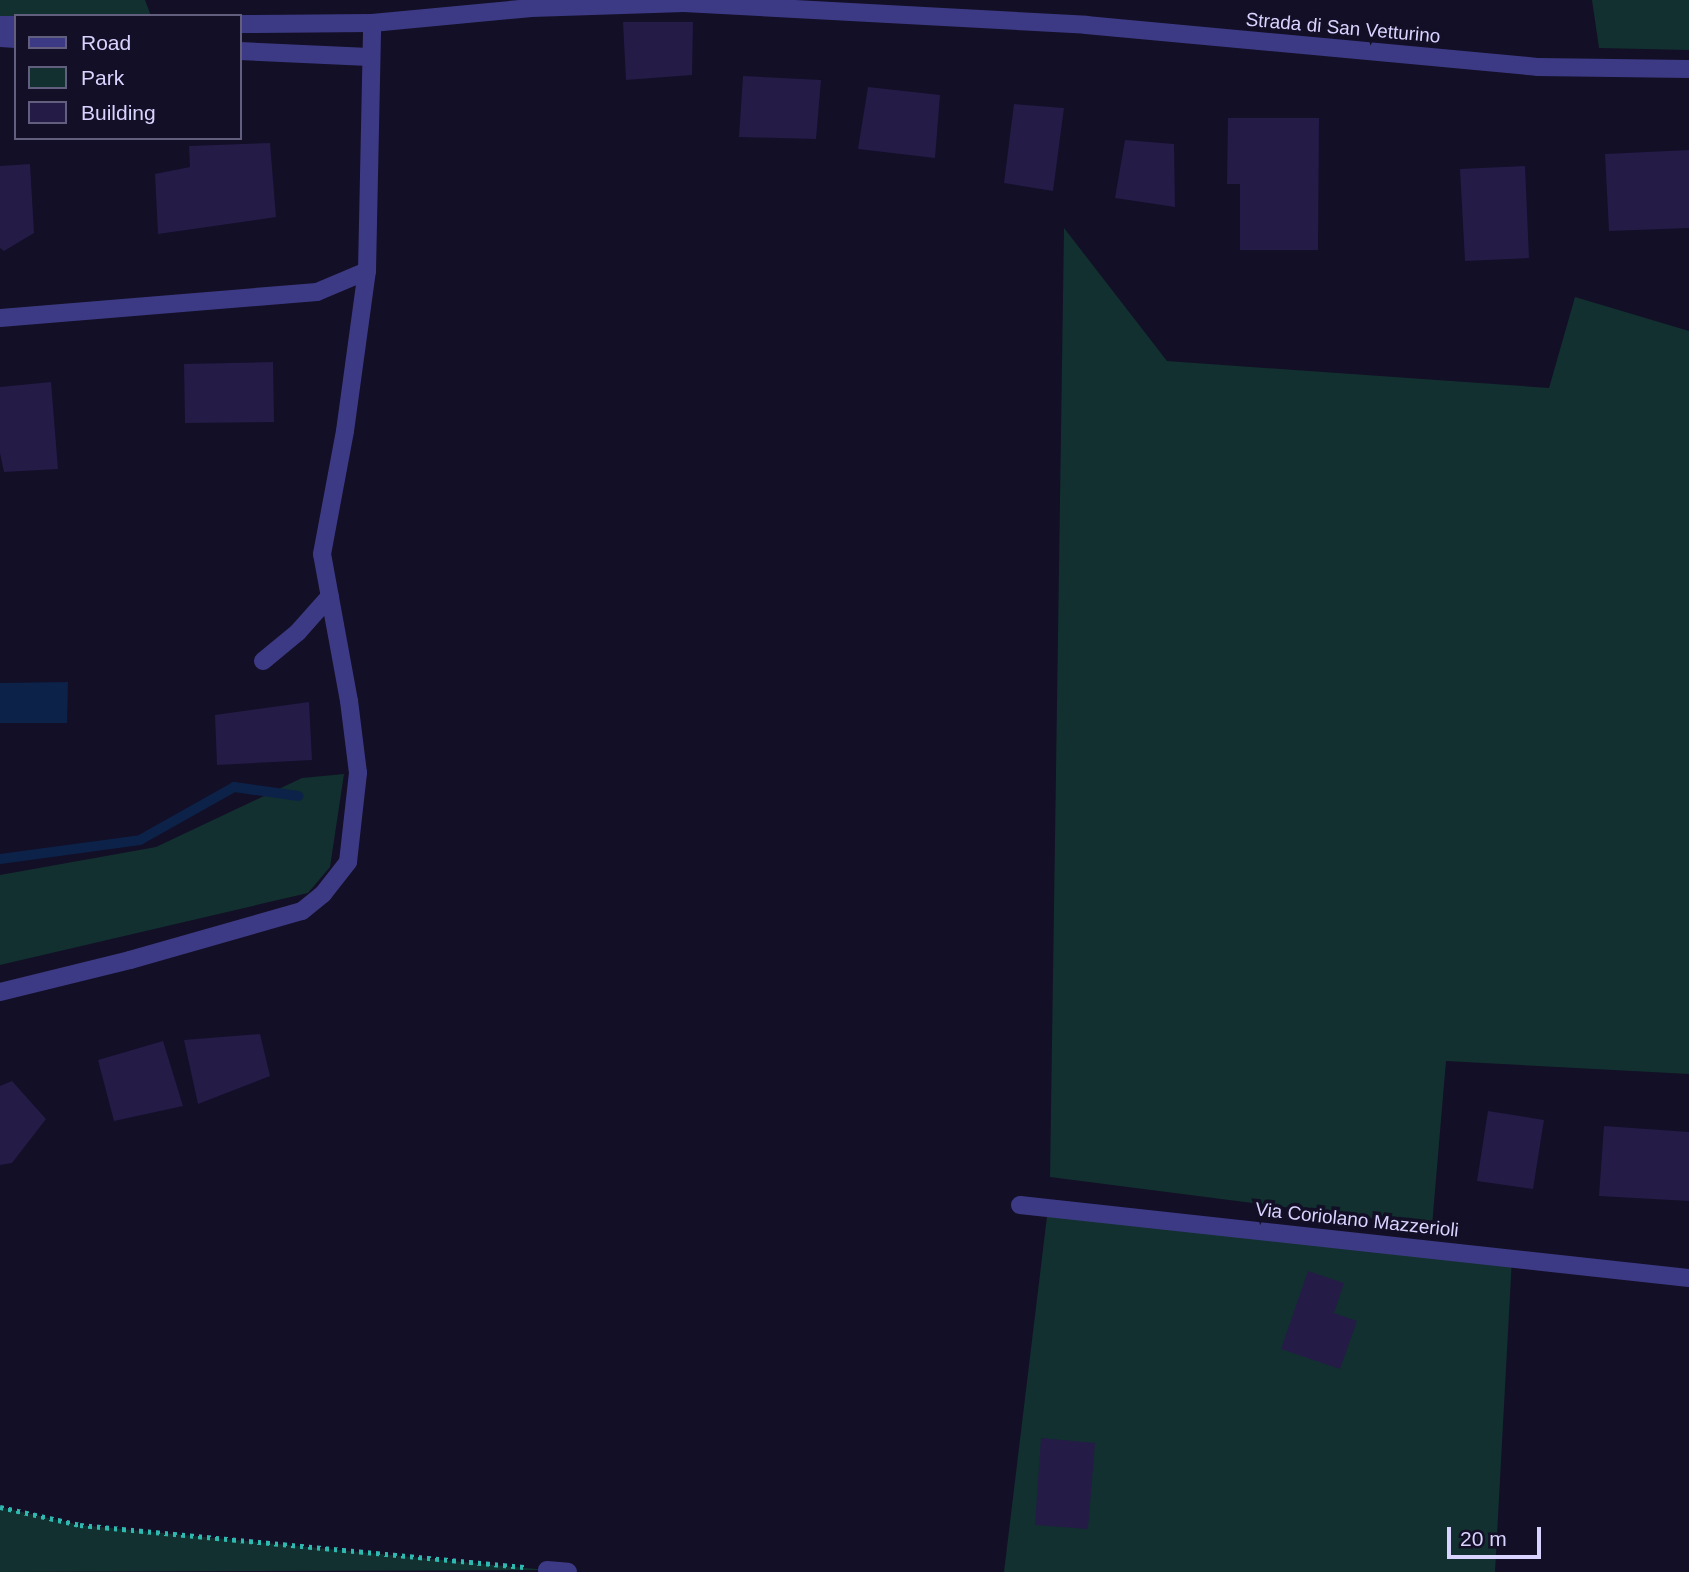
<!DOCTYPE html>
<style>
body{margin:0}
#map{position:relative;width:1689px;height:1572px;overflow:hidden;background:#130f26;font-family:Helvetica,sans-serif}
div>[style]{position:absolute}
.green>*{inset:0;background:#12302f}
.water>*{inset:0;background:#0c2248}
.stream>*{height:10px;margin:-5px;padding:0 5px;transform-origin:5px;border-radius:5px;background:#0c2248}
.building>*{inset:0;background:#241b47}
.path>*{height:4.5px;margin-top:-2.25px;transform-origin:0;background:repeating-linear-gradient(90deg,#2fb8b0 0 3.5px,transparent 0 8.5px)}
.service>*{height:18px;margin:-9px;padding:0 9px;transform-origin:9px;border-radius:9px;background:#3d3a85}
.minor>*{height:18px;margin:-9px;padding:0 9px;transform-origin:9px;border-radius:9px;background:#3d3a85}
span{translate:-50% -50%;white-space:nowrap;text-align:center;line-height:1.15;-webkit-text-stroke:7px #130f26;paint-order:stroke}
.street-label{font-size:19px;color:#d9d4ff}
.legend{position:absolute;left:14px;top:14px;width:228px;height:126px;box-sizing:border-box;background:#130f26;border:2px solid #625e7d;margin:0;padding:9px 12px;list-style:none;font-size:21px;color:#d9d4ff}
.legend li{display:flex;align-items:center;gap:14px;height:35px}
.legend b{width:35px;border:2px solid #625e7d}
.scale{position:absolute;left:1447px;top:1527px;width:94px;height:32px;box-sizing:border-box;border:4px solid #d9d4ff;border-top:0;padding-left:9px;font-size:21px;line-height:24px;white-space:nowrap;color:#d9d4ff;-webkit-text-stroke:5px #130f26;paint-order:stroke}
</style>
<div id="map">
<div class="green">
<div style="clip-path:polygon(0 0,145px 0,151px 16px,16px 16px,16px 25px,0 25px)"></div>
<div style="clip-path:polygon(1592px 0,1689px 0,1689px 50px,1599px 48px)"></div>
<div style="clip-path:polygon(1064px 228px,1167px 361px,1549px 388px,1575px 297px,1689px 331px,1689px 1074px,1446px 1061px,1432px 1226px,1050px 1177px)"></div>
<div style="clip-path:polygon(344px 774px,330px 867px,308px 893px,0 965px,0 875px,156px 847px,302px 778px)"></div>
<div style="clip-path:polygon(1048px 1208px,1512px 1258px,1495px 1572px,1004px 1572px)"></div>
<div style="clip-path:polygon(0 1507px,80px 1525px,547px 1570px,0 1572px)"></div>
</div>
<div class="water">
<div style="clip-path:polygon(68px 682px,67px 723px,0 723px,0 683px)"></div>
</div>
<div class="stream">
<div style="left:0;top:859px;width:141px;rotate:-7.7deg"></div>
<div style="left:140px;top:840px;width:108px;rotate:-29.4deg"></div>
<div style="left:234px;top:787px;width:65px;rotate:8deg"></div>
</div>
<div class="building">
<div style="clip-path:polygon(623px 22px,693px 22px,692px 75px,626px 80px)"></div>
<div style="clip-path:polygon(743px 76px,821px 80px,816px 139px,739px 137px)"></div>
<div style="clip-path:polygon(868px 87px,940px 95px,935px 158px,858px 149px)"></div>
<div style="clip-path:polygon(1014px 104px,1064px 108px,1053px 191px,1004px 183px)"></div>
<div style="clip-path:polygon(1228px 118px,1319px 118px,1318px 250px,1240px 250px,1240px 184px,1227px 184px)"></div>
<div style="clip-path:polygon(1125px 140px,1174px 144px,1175px 207px,1115px 198px)"></div>
<div style="clip-path:polygon(270px 143px,276px 217px,158px 234px,155px 174px,190px 167px,189px 146px)"></div>
<div style="clip-path:polygon(1689px 150px,1689px 228px,1609px 231px,1605px 154px)"></div>
<div style="clip-path:polygon(30px 164px,34px 233px,4px 251px,0 248px,0 166px)"></div>
<div style="clip-path:polygon(1525px 166px,1529px 258px,1465px 261px,1460px 169px)"></div>
<div style="clip-path:polygon(273px 362px,274px 422px,185px 423px,184px 364px)"></div>
<div style="clip-path:polygon(51px 382px,58px 469px,4px 472px,0 453px,0 387px)"></div>
<div style="clip-path:polygon(309px 702px,312px 760px,217px 765px,215px 715px)"></div>
<div style="clip-path:polygon(260px 1034px,270px 1076px,198px 1104px,184px 1040px)"></div>
<div style="clip-path:polygon(163px 1041px,183px 1106px,114px 1121px,98px 1060px)"></div>
<div style="clip-path:polygon(12px 1081px,46px 1119px,12px 1163px,0 1165px,0 1086px)"></div>
<div style="clip-path:polygon(1488px 1111px,1544px 1120px,1533px 1189px,1477px 1181px)"></div>
<div style="clip-path:polygon(1604px 1126px,1689px 1132px,1689px 1201px,1599px 1196px)"></div>
<div style="clip-path:polygon(1308px 1271px,1344px 1283px,1334px 1313px,1357px 1321px,1340px 1369px,1281px 1349px)"></div>
<div style="clip-path:polygon(1041px 1438px,1095px 1443px,1088px 1529px,1035px 1525px)"></div>
</div>
<div class="path">
<div style="left:0;top:1507px;width:82px;rotate:12.7deg"></div>
<div style="left:80px;top:1525px;width:446px;rotate:5.4deg"></div>
</div>
<div class="service">
<div style="left:0;top:38px;width:16px;rotate:4deg"></div>
<div style="left:240px;top:51px;width:129px;rotate:2.7deg"></div>
<div style="left:263px;top:661px;width:45px;rotate:-39.6deg"></div>
<div style="left:298px;top:632px;width:48px;rotate:-48.4deg"></div>
</div>
<div class="minor">
<div style="left:240px;top:24px;width:132px;rotate:-0.4deg"></div>
<div style="left:372px;top:23px;width:160px;rotate:-5.4deg"></div>
<div style="left:531px;top:8px;width:153px;rotate:-1.9deg"></div>
<div style="left:684px;top:3px;width:403px;rotate:3.1deg"></div>
<div style="left:1086px;top:25px;width:453px;rotate:5.3deg"></div>
<div style="left:1537px;top:67px;width:152px;rotate:0.8deg"></div>
<div style="left:0;top:25px;width:16px"></div>
<div style="left:0;top:318px;width:318px;rotate:-4.7deg"></div>
<div style="left:317px;top:292px;width:54px;rotate:-22.8deg"></div>
<div style="left:367px;top:271px;width:248px;rotate:-88.8deg"></div>
<div style="left:0;top:992px;width:134px;rotate:-13.8deg"></div>
<div style="left:130px;top:960px;width:179px;rotate:-15.9deg"></div>
<div style="left:302px;top:911px;width:27px;rotate:-39deg"></div>
<div style="left:323px;top:894px;width:41px;rotate:-52deg"></div>
<div style="left:348px;top:862px;width:90px;rotate:-83.6deg"></div>
<div style="left:358px;top:773px;width:73px;rotate:-97.1deg"></div>
<div style="left:349px;top:701px;width:149px;rotate:-100.4deg"></div>
<div style="left:322px;top:554px;width:125px;rotate:-79.4deg"></div>
<div style="left:345px;top:431px;width:162px;rotate:-82.2deg"></div>
<div style="left:1020px;top:1205px;width:673px;rotate:6.23deg"></div>
<div style="left:547px;top:1570px;width:21px;rotate:5deg"></div>
</div>
<div class="street-label">
<span style="left:1343px;top:28px;rotate:5deg">Strada di San Vetturino</span>
<span style="left:1357px;top:1220px;rotate:6deg">Via Coriolano Mazzerioli</span>
</div>
<ul class="legend">
<li><b style="height:9px;background:#3d3a85"></b>Road</li>
<li><b style="height:19px;background:#12302f"></b>Park</li>
<li><b style="height:19px;background:#241b47"></b>Building</li>
</ul>
<div class="scale">20 m</div>
</div>
